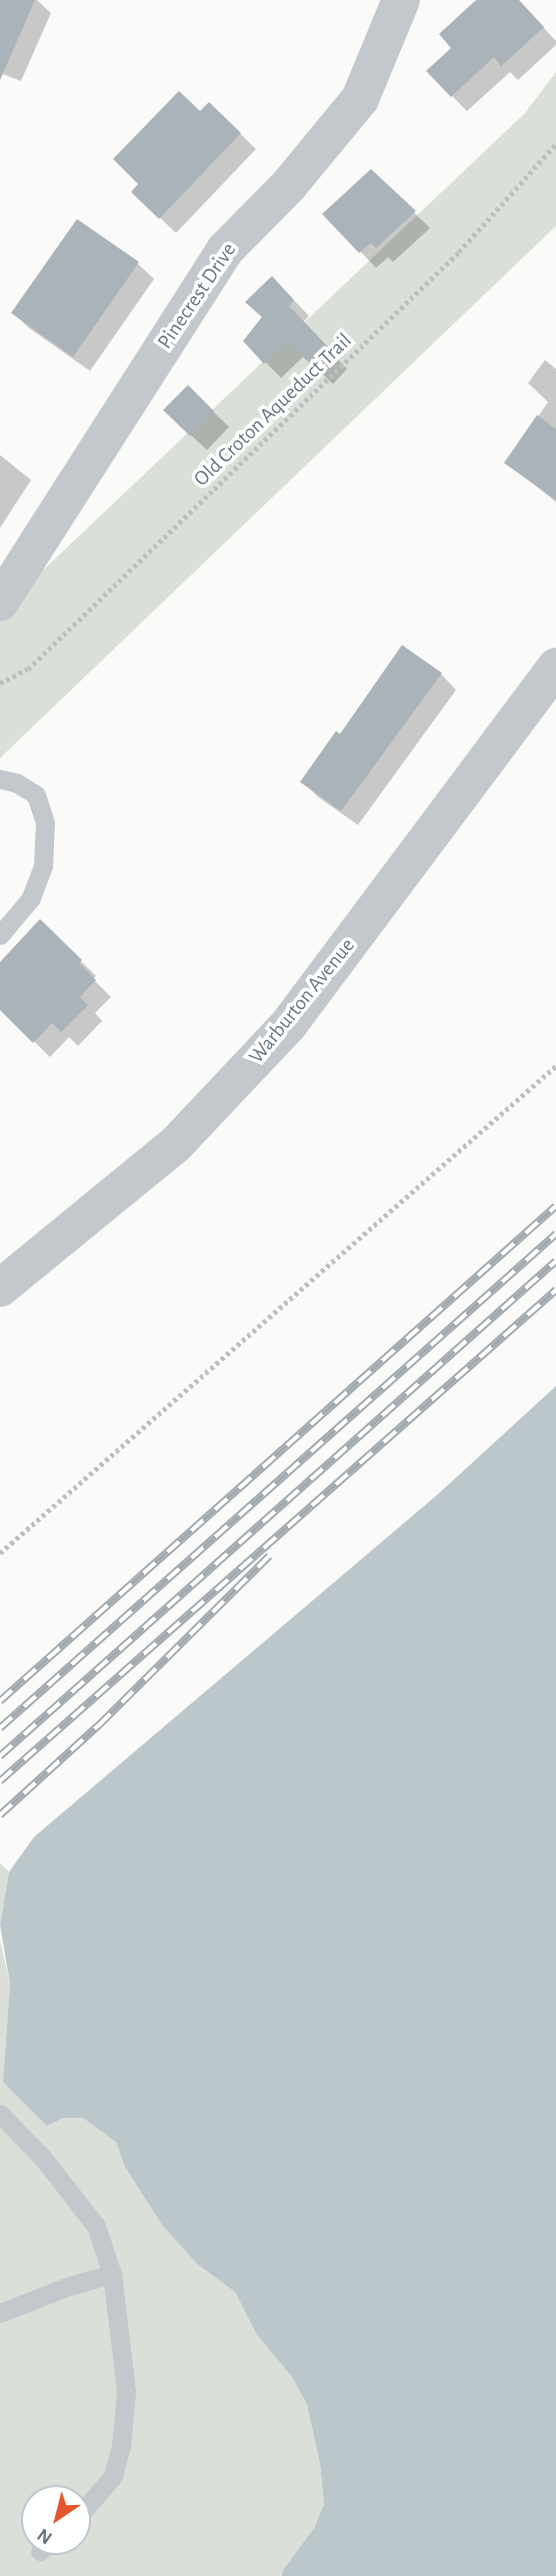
<!DOCTYPE html>
<style>
body{margin:0}
#map{position:relative;width:556px;height:2576px;overflow:hidden;background:#fafaf8;font-family:"Alegreya Sans",sans-serif}
div>[style]{position:absolute}
.green>*{inset:0;background:#dadfd7}
.water>*{inset:0;background:#bbc7cb}
.shadow>*{inset:0;background:#0003}
.building>*{inset:0;background:#aab3b9}
.path>*{height:4.5px;margin-top:-2.25px;transform-origin:0;background:repeating-linear-gradient(90deg,#bbbfc2 0 3.5px,transparent 0 7px)}
.service>*{height:19px;margin:-9.5px;padding:0 9.5px;transform-origin:9.5px;border-radius:9.5px;background:#c3c8cc}
.minor>*{height:38px;margin:-19px;padding:0 19px;transform-origin:19px;border-radius:19px;background:#c3c8cc}
.tertiary>*{height:38px;margin:-19px;padding:0 19px;transform-origin:19px;border-radius:19px;background:#c3c8cc}
.rail>*{height:8px;margin-top:-4px;transform-origin:0;background:repeating-linear-gradient(90deg,#fff 0 16px,#a2aab0 0 32px);box-sizing:border-box;border-block:2px solid #a2aab0}
span{translate:-50% -50%;white-space:nowrap;text-align:center;line-height:1.15;-webkit-text-stroke:7px #fff;paint-order:stroke}
.street-label{font-size:21px;color:#657683}
.north{position:absolute;left:21px;top:2485px;width:70px;height:70px;box-sizing:border-box;background:#fff;border:2px solid #c1c8cd;border-radius:50%;rotate:215deg;font-size:19px;font-weight:700;line-height:28px;text-align:center;color:#657683}
.north::after{content:'';display:block;margin:auto;width:24px;height:32px;background:#e4572e;clip-path:polygon(50% 0,100% 100%,50% 72%,0 100%)}
</style>
<div id="map">
<div class="green">
<div style="clip-path:polygon(556px 72px,556px 226px,0 758px,0 611px,525px 113px)"></div>
<div style="clip-path:polygon(0 1863px,9px 1872px,0 1925px)"></div>
<div style="clip-path:polygon(evenodd,0 1940px,10px 1984px,3px 2082px,63px 2118px,83px 2118px,116px 2142px,125px 2167px,162px 2225px,197px 2264px,235px 2292px,257px 2335px,292px 2377px,307px 2405px,320px 2464px,324px 2504px,314px 2528px,283px 2570px,282px 2576px,0 2576px,0 1940px,35px 2499px,77px 2499px,77px 2541px,35px 2541px,35px 2499px)"></div>
</div>
<div class="water">
<div style="clip-path:polygon(556px 1386px,556px 2576px,282px 2576px,283px 2570px,314px 2528px,324px 2504px,320px 2464px,307px 2405px,292px 2377px,257px 2335px,235px 2292px,197px 2264px,162px 2225px,125px 2167px,116px 2142px,83px 2118px,63px 2118px,47px 2126px,3px 2082px,10px 1984px,0 1925px,9px 1872px,34px 1837px,437px 1495px)"></div>
</div>
<div class="shadow">
<div style="clip-path:polygon(0 0,37px 0,51px 13px,21px 81px,0 73px)"></div>
<div style="clip-path:polygon(486px 0,518px 0,556px 41px,556px 45px,518px 80px,510px 72px,467px 111px,452px 96px,454px 48px)"></div>
<div style="clip-path:polygon(209px 104px,256px 149px,176px 233px,133px 192px)"></div>
<div style="clip-path:polygon(371px 171px,430px 228px,393px 262px,388px 257px,376px 268px,325px 214px)"></div>
<div style="clip-path:polygon(78px 221px,138px 264px,154px 279px,90px 371px,29px 328px,13px 313px)"></div>
<div style="clip-path:polygon(288px 294px,309px 316px,303px 322px,347px 369px,333px 384px,304px 356px,281px 378px,245px 341px)"></div>
<div style="clip-path:polygon(545px 360px,556px 369px,556px 502px,507px 463px,548px 402px,528px 383px)"></div>
<div style="clip-path:polygon(188px 387px,229px 427px,207px 450px,181px 426px)"></div>
<div style="clip-path:polygon(0 455px,31px 480px,0 528px)"></div>
<div style="clip-path:polygon(441px 674px,456px 690px,358px 825px,318px 797px,303px 782px,341px 736px)"></div>
<div style="clip-path:polygon(40px 921px,96px 976px,93px 979px,111px 997px,95px 1013px,102px 1021px,78px 1046px,69px 1037px,50px 1057px,0 1008px,0 964px)"></div>
</div>
<div class="building">
<div style="clip-path:polygon(0 0,35px 0,0 80px)"></div>
<div style="clip-path:polygon(476px 0,519px 0,544px 27px,501px 66px,494px 57px,451px 97px,426px 71px,451px 48px,439px 34px)"></div>
<div style="clip-path:polygon(179px 91px,200px 111px,209px 102px,241px 133px,159px 219px,131px 192px,138px 184px,113px 159px)"></div>
<div style="clip-path:polygon(371px 169px,416px 211px,376px 248px,371px 243px,359px 253px,322px 214px)"></div>
<div style="clip-path:polygon(77px 219px,139px 262px,73px 357px,11px 313px)"></div>
<div style="clip-path:polygon(272px 276px,294px 300px,289px 306px,333px 352px,316px 369px,287px 342px,264px 364px,243px 341px,262px 317px,245px 302px)"></div>
<div style="clip-path:polygon(188px 385px,214px 411px,190px 436px,163px 410px)"></div>
<div style="clip-path:polygon(537px 415px,556px 429px,556px 500px,504px 463px)"></div>
<div style="clip-path:polygon(402px 645px,442px 673px,341px 811px,300px 782px,336px 731px,340px 734px)"></div>
<div style="clip-path:polygon(40px 919px,82px 960px,79px 963px,96px 980px,80px 997px,88px 1005px,61px 1032px,52px 1023px,33px 1043px,0 1010px,0 962px)"></div>
</div>
<div class="path">
<div style="left:0;top:683px;width:31px;rotate:-27deg"></div>
<div style="left:28px;top:669px;width:600px;rotate:-44.05deg"></div>
<div style="left:459px;top:252px;width:145px;rotate:-48.1deg"></div>
<div style="left:0;top:1553px;width:739px;rotate:-41.22deg"></div>
</div>
<div class="service">
<div style="left:0;top:779px;width:17px;rotate:13deg"></div>
<div style="left:17px;top:783px;width:22px;rotate:32deg"></div>
<div style="left:36px;top:795px;width:29px;rotate:72deg"></div>
<div style="left:45px;top:823px;width:43px;rotate:92.7deg"></div>
<div style="left:43px;top:866px;width:34px;rotate:111deg"></div>
<div style="left:31px;top:898px;width:48px;rotate:130deg"></div>
<div style="left:0;top:2114px;width:62px;rotate:45.7deg"></div>
<div style="left:43px;top:2158px;width:86px;rotate:52.1deg"></div>
<div style="left:96px;top:2226px;width:51px;rotate:71.6deg"></div>
<div style="left:112px;top:2274px;width:119px;rotate:83.2deg"></div>
<div style="left:126px;top:2392px;width:54px;rotate:95.3deg"></div>
<div style="left:121px;top:2446px;width:31px;rotate:105deg"></div>
<div style="left:113px;top:2476px;width:55px;rotate:130.6deg"></div>
<div style="left:0;top:2313px;width:74px;rotate:-21.4deg"></div>
<div style="left:69px;top:2286px;width:45px;rotate:-15.6deg"></div>
<div style="left:40px;top:2551px;width:16px;rotate:-40deg"></div>
</div>
<div class="minor">
<div style="left:0;top:602px;width:418px;rotate:-57.4deg"></div>
<div style="left:225px;top:250px;width:91px;rotate:-45.4deg"></div>
<div style="left:289px;top:185px;width:112px;rotate:-50.5deg"></div>
<div style="left:360px;top:99px;width:107px;rotate:-67.5deg"></div>
</div>
<div class="tertiary">
<div style="left:0;top:1288px;width:227px;rotate:-39.3deg"></div>
<div style="left:176px;top:1144px;width:165px;rotate:-46.7deg"></div>
<div style="left:289px;top:1024px;width:446px;rotate:-53.2deg"></div>
</div>
<div class="rail">
<div style="left:0;top:1701px;width:744px;rotate:-41.68deg"></div>
<div style="left:0;top:1728px;width:744px;rotate:-41.62deg"></div>
<div style="left:0;top:1756px;width:744px;rotate:-41.68deg"></div>
<div style="left:0;top:1781px;width:742px;rotate:-41.45deg"></div>
<div style="left:0;top:1815px;width:134px;rotate:-42.3deg"></div>
<div style="left:99px;top:1725px;width:240px;rotate:-44.8deg"></div>
</div>
<div class="street-label">
<span style="left:197px;top:296px;rotate:-56deg">Pinecrest Drive</span>
<span style="left:273px;top:410px;rotate:-44deg">Old Croton Aqueduct Trail</span>
<span style="left:302px;top:1001px;rotate:-51deg">Warburton Avenue</span>
</div>
<div class="north">N</div>
</div>
